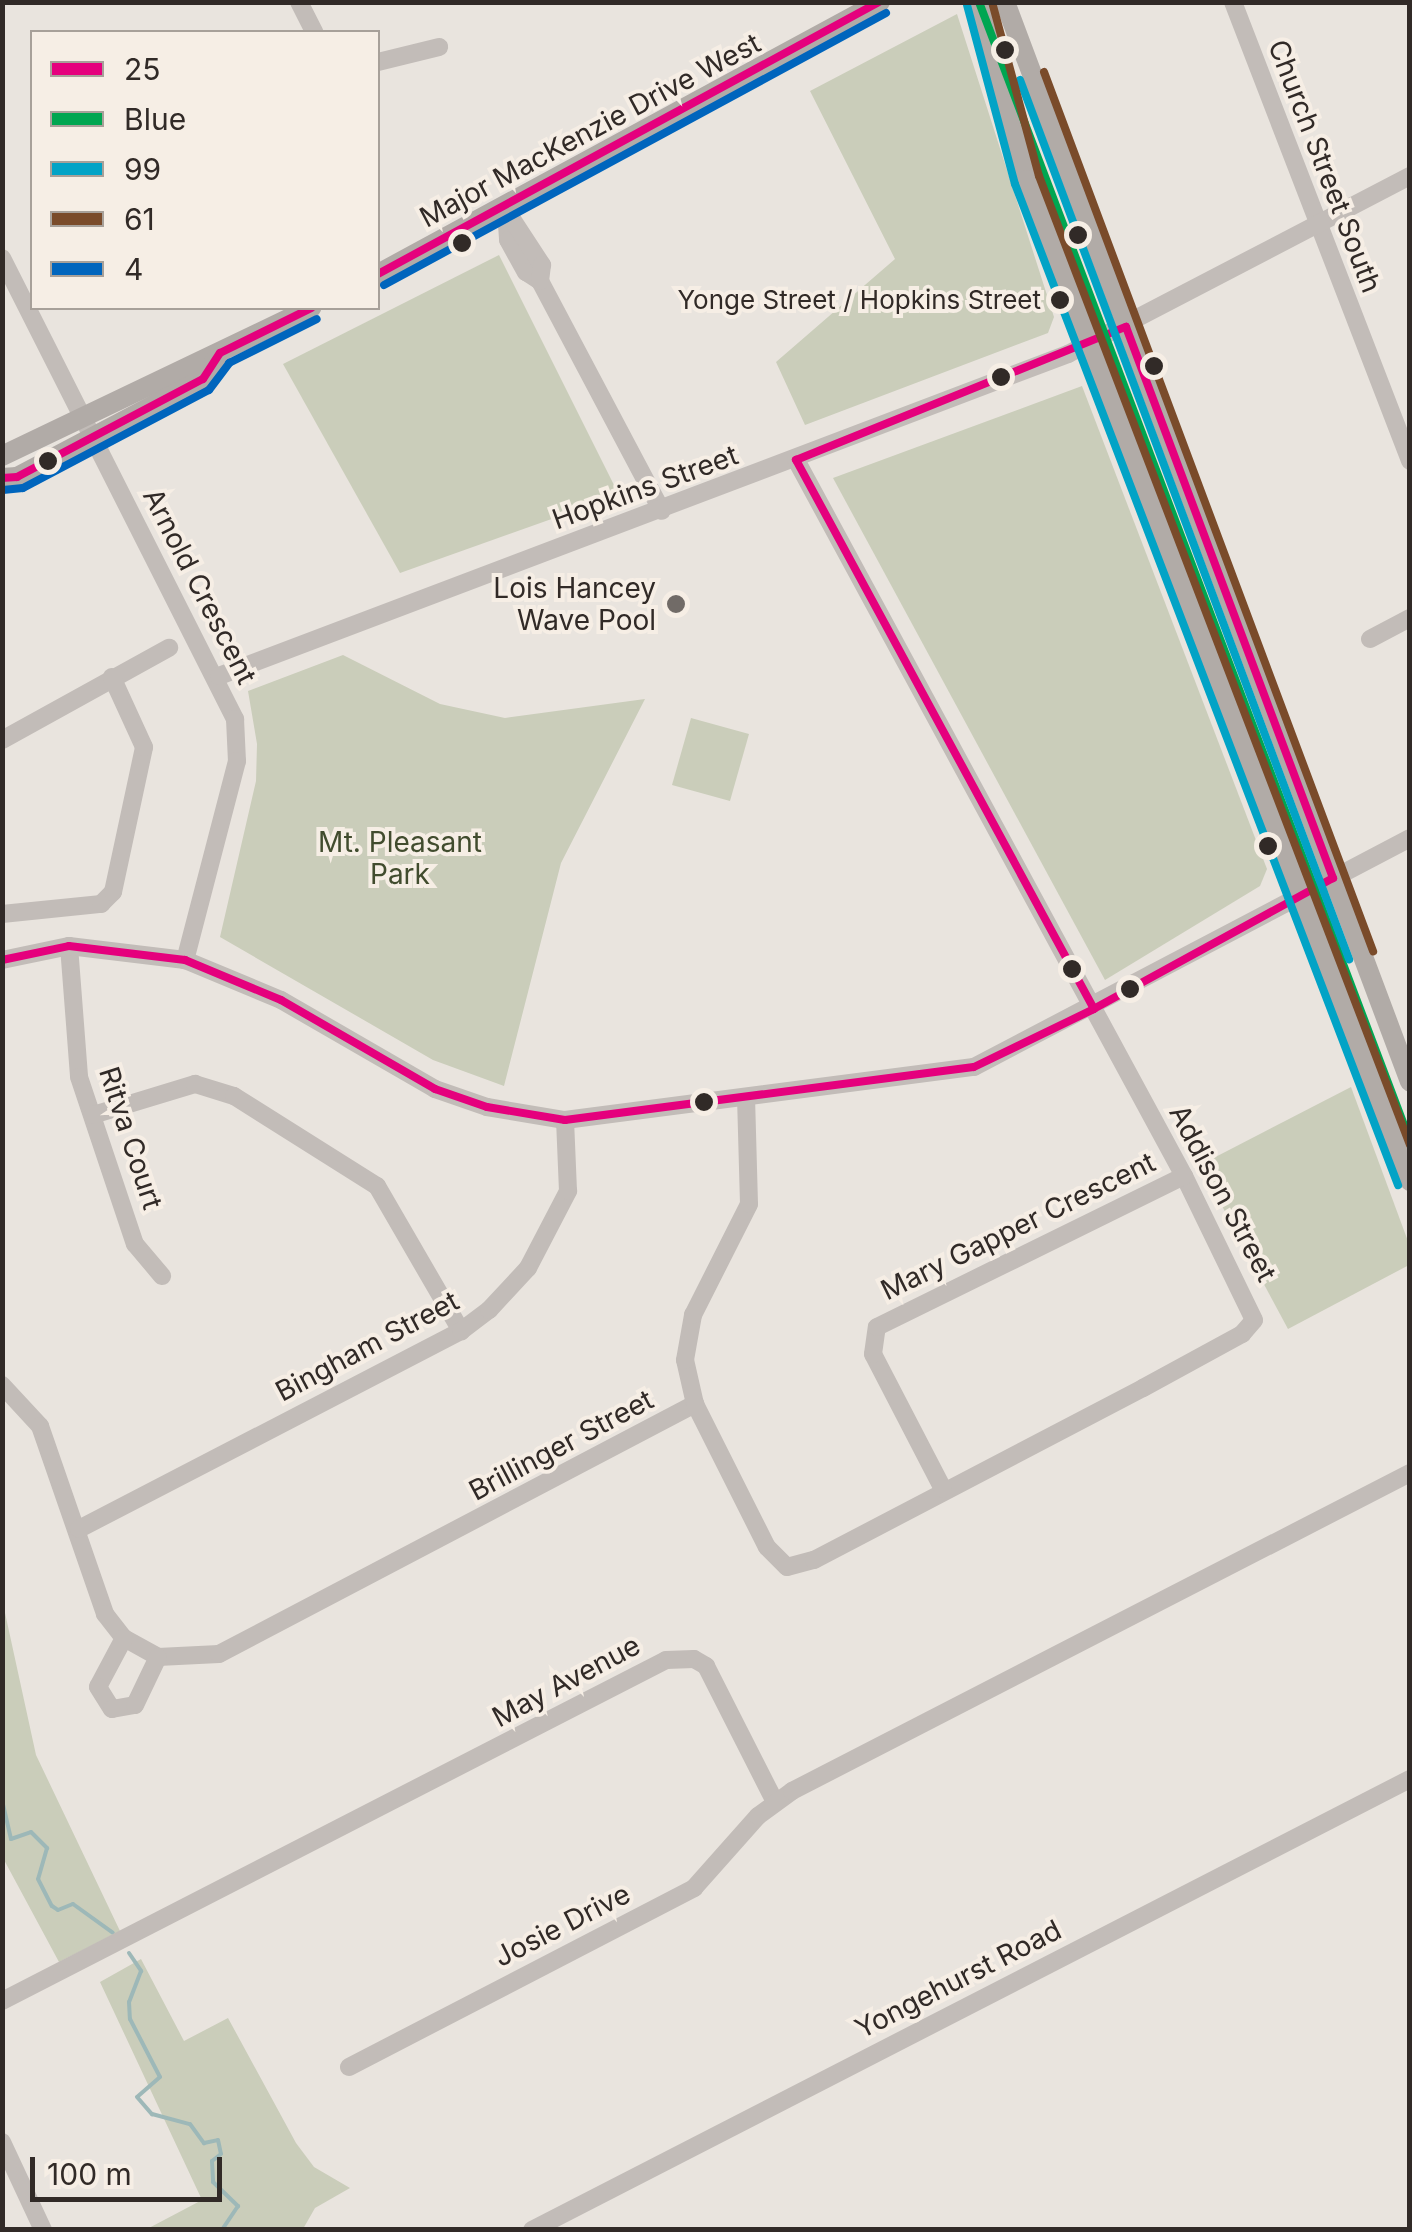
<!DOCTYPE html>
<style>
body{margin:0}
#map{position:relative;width:1412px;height:2232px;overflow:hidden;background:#e9e4de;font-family:Inter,sans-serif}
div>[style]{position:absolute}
.green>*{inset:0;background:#cacdba}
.stream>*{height:4px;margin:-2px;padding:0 2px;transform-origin:2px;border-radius:2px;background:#9db8b8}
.minor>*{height:18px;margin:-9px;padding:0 9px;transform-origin:9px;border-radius:9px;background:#c2bcb8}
.major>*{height:20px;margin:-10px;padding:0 10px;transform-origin:10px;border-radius:10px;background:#b1aba7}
.bus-1>*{height:8px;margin:-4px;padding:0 4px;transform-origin:4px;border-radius:4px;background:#e5007d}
.bus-2>*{height:8px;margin:-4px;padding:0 4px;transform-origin:4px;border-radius:4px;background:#00a651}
.bus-3>*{height:8px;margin:-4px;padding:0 4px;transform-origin:4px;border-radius:4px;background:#02a3c6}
.bus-4>*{height:8px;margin:-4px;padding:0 4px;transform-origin:4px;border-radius:4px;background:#7a4b2a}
.bus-5>*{height:8px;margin:-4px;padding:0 4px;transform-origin:4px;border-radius:4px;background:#0065bd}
.dots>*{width:28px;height:28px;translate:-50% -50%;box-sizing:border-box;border:5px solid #f6eee5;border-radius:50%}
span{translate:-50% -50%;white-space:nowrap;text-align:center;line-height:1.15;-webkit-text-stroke:8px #f6eee5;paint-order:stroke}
.bus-label{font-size:26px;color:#312a27}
.right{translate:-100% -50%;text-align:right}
.street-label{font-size:28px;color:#312a27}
.poi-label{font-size:28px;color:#312a27}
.park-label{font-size:28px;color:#414c2e}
.frame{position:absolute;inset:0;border:5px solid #312a27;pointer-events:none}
.legend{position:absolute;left:30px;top:30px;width:350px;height:280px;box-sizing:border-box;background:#f6eee5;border:2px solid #a7a099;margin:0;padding:12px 18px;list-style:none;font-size:30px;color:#312a27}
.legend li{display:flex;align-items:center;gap:20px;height:50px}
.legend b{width:50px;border:2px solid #a7a099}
.scale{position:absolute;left:30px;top:2157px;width:192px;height:45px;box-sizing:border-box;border:5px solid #312a27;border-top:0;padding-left:12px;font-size:30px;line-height:35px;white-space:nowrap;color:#312a27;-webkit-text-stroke:8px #f6eee5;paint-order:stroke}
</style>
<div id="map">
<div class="green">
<div style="clip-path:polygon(957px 14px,1054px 317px,1048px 333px,805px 425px,776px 362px,895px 259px,810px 91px)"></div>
<div style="clip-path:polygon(499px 255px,619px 495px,400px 573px,283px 364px)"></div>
<div style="clip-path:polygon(1082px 386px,1267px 869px,1260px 886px,1105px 980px,833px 478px)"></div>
<div style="clip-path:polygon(343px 655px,440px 704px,505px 718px,645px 699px,561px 863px,504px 1086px,433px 1060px,220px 937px,256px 781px,257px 744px,248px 691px)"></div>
<div style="clip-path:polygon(691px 718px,749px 734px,730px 801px,672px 785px)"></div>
<div style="clip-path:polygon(1351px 1087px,1409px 1244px,1409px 1265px,1288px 1329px,1200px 1165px)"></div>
<div style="clip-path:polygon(2px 1599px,36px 1755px,120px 1931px,59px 1962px,3px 1858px)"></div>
<div style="clip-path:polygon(141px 1959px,184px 2041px,228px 2018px,296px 2143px,314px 2167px,350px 2188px,315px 2208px,303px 2229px,147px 2229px,202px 2200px,100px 1982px)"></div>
</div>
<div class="stream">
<div style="left:2px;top:1800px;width:40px;rotate:77deg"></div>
<div style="left:11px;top:1839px;width:21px;rotate:-19deg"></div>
<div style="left:31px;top:1832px;width:23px;rotate:45deg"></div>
<div style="left:47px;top:1848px;width:32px;rotate:106deg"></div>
<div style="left:38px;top:1879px;width:30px;rotate:63deg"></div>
<div style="left:52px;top:1906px;width:7px;rotate:34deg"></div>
<div style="left:58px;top:1910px;width:16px;rotate:-22deg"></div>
<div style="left:73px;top:1904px;width:49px;rotate:35.9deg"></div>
<div style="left:129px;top:1953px;width:22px;rotate:56deg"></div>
<div style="left:141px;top:1971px;width:33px;rotate:111deg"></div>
<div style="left:129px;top:2002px;width:17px;rotate:87deg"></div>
<div style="left:130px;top:2019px;width:65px;rotate:62.7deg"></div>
<div style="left:160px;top:2077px;width:30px;rotate:139deg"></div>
<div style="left:137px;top:2097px;width:23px;rotate:49deg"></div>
<div style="left:152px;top:2114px;width:39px;rotate:15deg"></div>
<div style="left:190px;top:2124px;width:24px;rotate:54deg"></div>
<div style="left:204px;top:2143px;width:14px;rotate:-12deg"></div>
<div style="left:218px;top:2140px;width:14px;rotate:78deg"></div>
<div style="left:221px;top:2154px;width:11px;rotate:142deg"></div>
<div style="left:212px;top:2161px;width:21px;rotate:87deg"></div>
<div style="left:213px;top:2182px;width:35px;rotate:44deg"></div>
<div style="left:238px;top:2206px;width:29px;rotate:124deg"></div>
</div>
<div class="minor">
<div style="left:299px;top:2px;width:34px;rotate:63deg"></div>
<div style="left:1233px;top:2px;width:492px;rotate:68.9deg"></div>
<div style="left:378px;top:62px;width:63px;rotate:-13.8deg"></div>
<div style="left:506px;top:210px;width:30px;rotate:86deg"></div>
<div style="left:508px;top:240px;width:37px;rotate:61deg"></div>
<div style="left:526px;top:272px;width:17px;rotate:33deg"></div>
<div style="left:540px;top:281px;width:260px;rotate:62.1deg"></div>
<div style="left:506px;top:210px;width:66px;rotate:56.8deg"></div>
<div style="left:542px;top:265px;width:16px;rotate:97deg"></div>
<div style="left:2px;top:258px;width:517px;rotate:63.19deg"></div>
<div style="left:235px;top:719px;width:42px;rotate:87.3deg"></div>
<div style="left:237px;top:761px;width:206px;rotate:104.6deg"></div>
<div style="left:1370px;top:639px;width:45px;rotate:-27.7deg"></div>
<div style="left:219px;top:676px;width:908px;rotate:-20.77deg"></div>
<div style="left:1068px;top:354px;width:386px;rotate:-27.5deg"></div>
<div style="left:2px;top:740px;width:191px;rotate:-28.9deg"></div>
<div style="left:2px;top:914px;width:100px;rotate:-5.8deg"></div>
<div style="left:101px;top:904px;width:17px;rotate:-45deg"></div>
<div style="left:113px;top:892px;width:148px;rotate:-77.9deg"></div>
<div style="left:144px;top:747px;width:77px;rotate:-114.6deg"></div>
<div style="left:69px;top:946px;width:131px;rotate:85.6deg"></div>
<div style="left:79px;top:1077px;width:176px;rotate:71.5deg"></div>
<div style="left:135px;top:1244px;width:42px;rotate:49.8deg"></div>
<div style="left:2px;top:960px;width:68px;rotate:-11.8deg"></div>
<div style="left:69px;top:946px;width:117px;rotate:6.9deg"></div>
<div style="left:185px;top:960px;width:104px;rotate:22.6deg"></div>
<div style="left:281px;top:1000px;width:178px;rotate:30deg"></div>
<div style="left:435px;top:1089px;width:55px;rotate:19.1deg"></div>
<div style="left:487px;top:1107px;width:79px;rotate:9.5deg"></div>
<div style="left:565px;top:1120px;width:412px;rotate:-7.4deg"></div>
<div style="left:974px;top:1067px;width:492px;rotate:-27.7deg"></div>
<div style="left:93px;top:1115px;width:107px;rotate:-16.9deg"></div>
<div style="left:195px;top:1084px;width:41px;rotate:17.1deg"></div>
<div style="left:234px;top:1096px;width:169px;rotate:32.2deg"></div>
<div style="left:377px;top:1186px;width:168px;rotate:59.9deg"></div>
<div style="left:2px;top:1385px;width:56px;rotate:47.2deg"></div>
<div style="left:40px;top:1426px;width:199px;rotate:70.9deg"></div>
<div style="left:105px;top:1614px;width:31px;rotate:52deg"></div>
<div style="left:124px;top:1638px;width:39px;rotate:29deg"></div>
<div style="left:158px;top:1657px;width:61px;rotate:-2.8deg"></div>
<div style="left:219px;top:1654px;width:538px;rotate:-27.71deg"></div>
<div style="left:695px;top:1404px;width:45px;rotate:-102.8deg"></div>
<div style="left:685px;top:1360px;width:46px;rotate:-79.9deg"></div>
<div style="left:693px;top:1315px;width:124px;rotate:-63.2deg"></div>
<div style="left:749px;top:1204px;width:107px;rotate:-91.6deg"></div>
<div style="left:695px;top:1404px;width:160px;rotate:63.3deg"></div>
<div style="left:767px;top:1547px;width:28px;rotate:45deg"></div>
<div style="left:787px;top:1567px;width:28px;rotate:-15deg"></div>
<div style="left:814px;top:1560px;width:371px;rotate:-27.6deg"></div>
<div style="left:1143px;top:1388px;width:113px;rotate:-28.6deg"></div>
<div style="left:1242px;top:1334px;width:18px;rotate:-49deg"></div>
<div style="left:1254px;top:1320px;width:160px;rotate:-115.9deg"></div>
<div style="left:1184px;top:1176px;width:814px;rotate:-118.45deg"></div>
<div style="left:943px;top:1489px;width:152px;rotate:-117.4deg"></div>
<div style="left:873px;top:1354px;width:27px;rotate:-82deg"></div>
<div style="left:877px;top:1327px;width:342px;rotate:-26.2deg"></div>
<div style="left:79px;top:1529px;width:430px;rotate:-27.4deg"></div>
<div style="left:461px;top:1331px;width:35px;rotate:-37deg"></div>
<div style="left:489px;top:1310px;width:57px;rotate:-47.1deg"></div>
<div style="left:528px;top:1268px;width:87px;rotate:-62.5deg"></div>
<div style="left:568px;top:1191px;width:71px;rotate:-92.4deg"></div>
<div style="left:124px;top:1638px;width:55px;rotate:118deg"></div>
<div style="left:98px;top:1687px;width:26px;rotate:58deg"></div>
<div style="left:112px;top:1709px;width:23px;rotate:-10deg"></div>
<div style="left:135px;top:1705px;width:53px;rotate:-64.4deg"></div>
<div style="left:2px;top:2001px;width:746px;rotate:-27.18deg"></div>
<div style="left:666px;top:1660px;width:28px;rotate:-2deg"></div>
<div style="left:694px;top:1659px;width:14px;rotate:30deg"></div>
<div style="left:706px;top:1666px;width:153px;rotate:63.1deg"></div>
<div style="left:349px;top:2067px;width:389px;rotate:-27.4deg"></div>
<div style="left:694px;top:1888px;width:96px;rotate:-48.4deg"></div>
<div style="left:758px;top:1816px;width:42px;rotate:-36.3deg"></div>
<div style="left:792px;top:1791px;width:695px;rotate:-27.23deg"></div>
<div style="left:2px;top:2142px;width:97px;rotate:65deg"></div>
<div style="left:532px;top:2230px;width:987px;rotate:-27.19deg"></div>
</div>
<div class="major">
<div style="left:979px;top:2px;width:184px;rotate:74.9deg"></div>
<div style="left:1027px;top:180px;width:1072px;rotate:69.06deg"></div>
<div style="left:1005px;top:2px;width:1153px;rotate:69.44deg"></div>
<div style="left:378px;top:274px;width:571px;rotate:-28.45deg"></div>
<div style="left:2px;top:456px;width:343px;rotate:-25.6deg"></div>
<div style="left:2px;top:478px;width:15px;rotate:-4deg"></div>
<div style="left:17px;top:477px;width:210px;rotate:-27.8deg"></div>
<div style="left:203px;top:379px;width:31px;rotate:-57deg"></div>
</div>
<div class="bus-1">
<div style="left:378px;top:274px;width:570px;rotate:-28.5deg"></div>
<div style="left:1126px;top:327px;width:589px;rotate:69.41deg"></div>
<div style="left:1333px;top:878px;width:273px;rotate:151.3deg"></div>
<div style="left:1094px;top:1009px;width:625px;rotate:-118.49deg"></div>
<div style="left:796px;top:460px;width:356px;rotate:-22deg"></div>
<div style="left:2px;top:478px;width:15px;rotate:-4deg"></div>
<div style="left:17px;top:477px;width:210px;rotate:-27.8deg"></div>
<div style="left:203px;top:379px;width:31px;rotate:-57deg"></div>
<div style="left:220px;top:353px;width:102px;rotate:-26.3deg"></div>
<div style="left:2px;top:960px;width:68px;rotate:-11.8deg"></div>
<div style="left:69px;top:946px;width:117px;rotate:6.9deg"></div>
<div style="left:185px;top:960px;width:104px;rotate:22.6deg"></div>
<div style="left:281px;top:1000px;width:178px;rotate:30deg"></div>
<div style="left:435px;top:1089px;width:55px;rotate:19.1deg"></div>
<div style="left:487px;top:1107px;width:79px;rotate:9.5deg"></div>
<div style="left:565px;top:1120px;width:412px;rotate:-7.4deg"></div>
<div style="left:974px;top:1067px;width:133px;rotate:-25.8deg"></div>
</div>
<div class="bus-2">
<div style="left:979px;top:2px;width:1218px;rotate:69.27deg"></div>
</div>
<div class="bus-3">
<div style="left:967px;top:5px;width:185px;rotate:75deg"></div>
<div style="left:1015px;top:184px;width:1072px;rotate:69.06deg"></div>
<div style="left:1020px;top:80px;width:939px;rotate:69.48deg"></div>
</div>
<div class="bus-4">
<div style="left:992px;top:2px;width:180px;rotate:74.9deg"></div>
<div style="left:1039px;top:176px;width:1038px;rotate:69.05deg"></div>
<div style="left:1044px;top:72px;width:939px;rotate:69.48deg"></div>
</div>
<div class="bus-5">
<div style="left:384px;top:285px;width:571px;rotate:-28.45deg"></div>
<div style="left:3px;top:490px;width:20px;rotate:-6deg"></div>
<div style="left:23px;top:488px;width:210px;rotate:-27.8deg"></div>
<div style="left:209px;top:390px;width:34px;rotate:-53deg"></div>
<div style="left:229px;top:363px;width:98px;rotate:-26.6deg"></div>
</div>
<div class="dots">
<div style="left:1005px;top:50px;background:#312a27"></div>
<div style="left:1078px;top:235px;background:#312a27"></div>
<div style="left:462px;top:243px;background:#312a27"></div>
<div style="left:1060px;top:300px;background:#312a27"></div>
<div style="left:1154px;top:366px;background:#312a27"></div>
<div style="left:1001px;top:377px;background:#312a27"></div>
<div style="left:48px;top:461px;background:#312a27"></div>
<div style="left:676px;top:604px;background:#716b67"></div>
<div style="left:1268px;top:846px;background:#312a27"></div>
<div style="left:1072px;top:969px;background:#312a27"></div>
<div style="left:1130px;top:989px;background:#312a27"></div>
<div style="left:704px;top:1102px;background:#312a27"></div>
</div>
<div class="bus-label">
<span class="right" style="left:1041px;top:300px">Yonge Street / Hopkins Street</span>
</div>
<div class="street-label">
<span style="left:590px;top:130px;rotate:-28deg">Major MacKenzie Drive West</span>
<span style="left:1325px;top:166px;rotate:69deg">Church Street South</span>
<span style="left:645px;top:487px;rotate:-20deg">Hopkins Street</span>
<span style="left:200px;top:586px;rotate:63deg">Arnold Crescent</span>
<span style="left:131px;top:1138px;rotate:72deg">Ritva Court</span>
<span style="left:1223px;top:1193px;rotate:62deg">Addison Street</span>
<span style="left:1018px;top:1226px;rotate:-26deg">Mary Gapper Crescent</span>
<span style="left:367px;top:1346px;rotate:-28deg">Bingham Street</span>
<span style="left:561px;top:1445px;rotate:-28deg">Brillinger Street</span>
<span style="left:566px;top:1681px;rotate:-28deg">May Avenue</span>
<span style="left:562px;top:1925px;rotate:-27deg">Josie Drive</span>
<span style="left:958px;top:1979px;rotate:-27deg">Yongehurst Road</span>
</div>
<div class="poi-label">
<span class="right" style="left:656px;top:604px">Lois Hancey<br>Wave Pool</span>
</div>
<div class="park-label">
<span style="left:400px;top:858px">Mt. Pleasant<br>Park</span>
</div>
<div class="frame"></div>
<ul class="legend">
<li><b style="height:12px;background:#e5007d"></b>25</li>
<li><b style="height:12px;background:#00a651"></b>Blue</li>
<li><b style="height:12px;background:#02a3c6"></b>99</li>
<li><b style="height:12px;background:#7a4b2a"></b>61</li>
<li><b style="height:12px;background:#0065bd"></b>4</li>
</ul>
<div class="scale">100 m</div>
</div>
